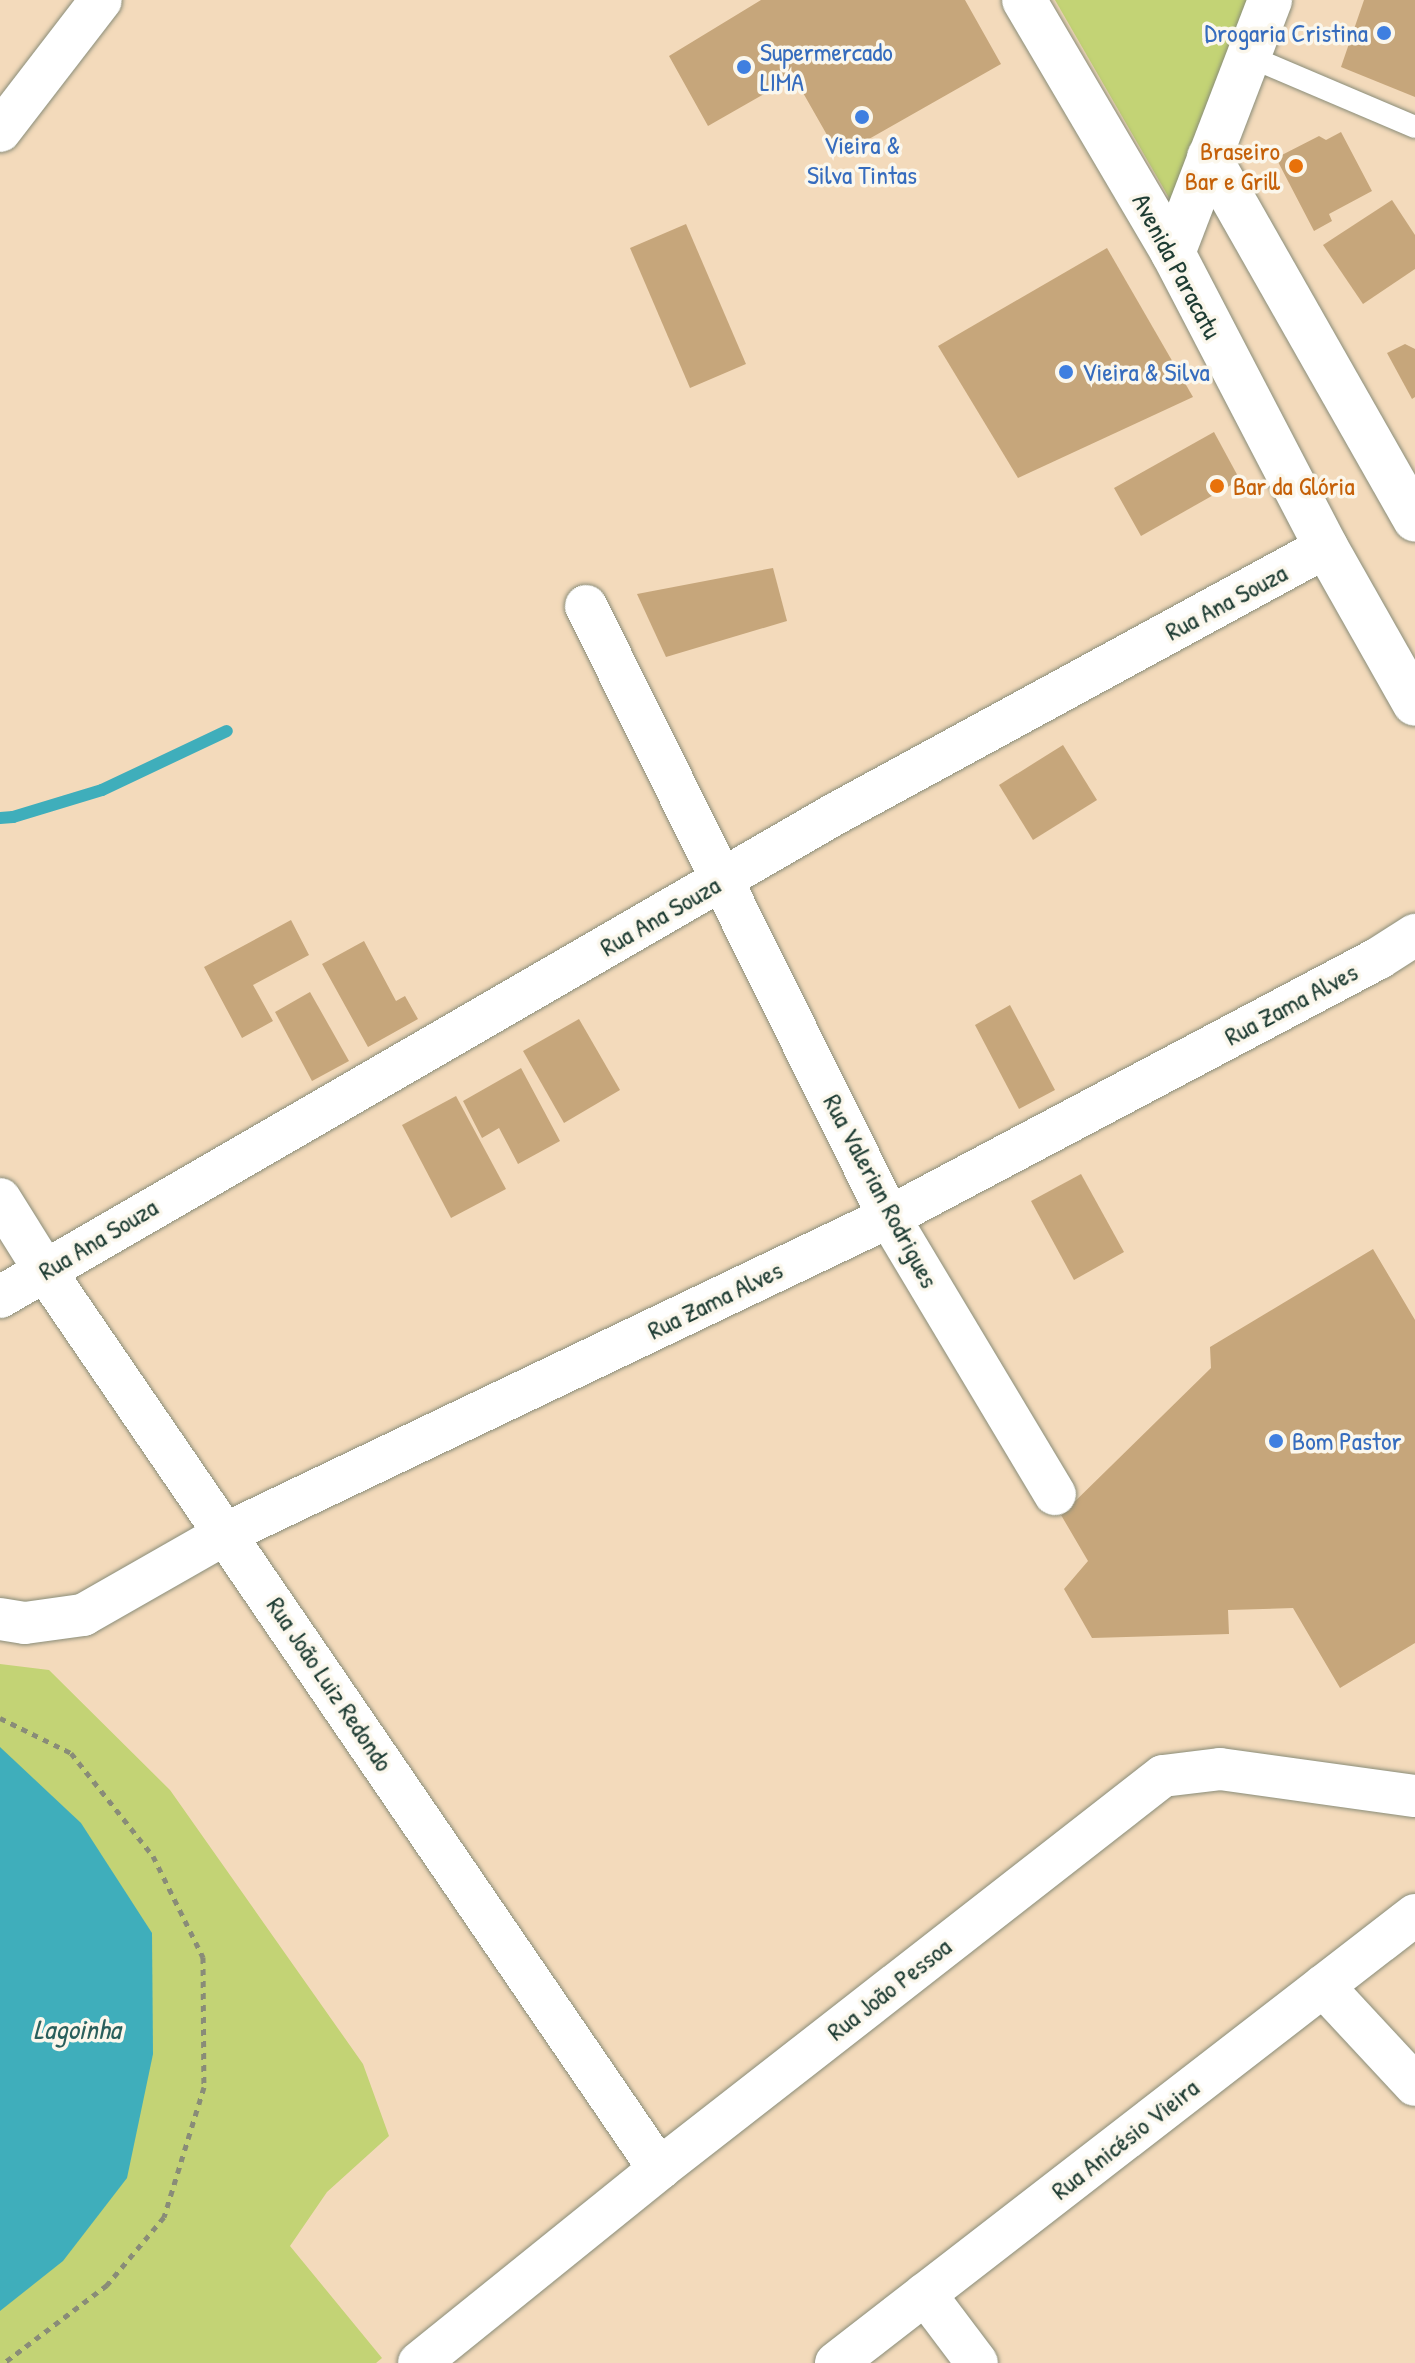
<!DOCTYPE html>
<meta charset="utf-8">
<style>
body{margin:0}
#map{position:relative;width:1415px;height:2363px;overflow:hidden;background:#f3dabb;font-family:"Patrick Hand",sans-serif}
div>[style]{position:absolute}
.green>*{inset:0;background:#c3d375}
.water>*{inset:0;background:#3faebb}
.stream>*{height:12px;margin:-6px;padding:0 6px;transform-origin:6px;border-radius:6px;background:#3faebb}
.building>*{inset:0;background:#c6a67b}
.path>*{height:5px;margin-top:-2.5px;transform-origin:0;background:repeating-linear-gradient(90deg,#898c78 0 6px,transparent 0 12px)}
.roads{filter:drop-shadow(0 0 2px #898c78) drop-shadow(0 0 2px #898c78)}
.service>*{height:22px;margin:-11px;padding:0 11px;transform-origin:11px;border-radius:11px;background:#fff}
.minor>*{height:42px;margin:-21px;padding:0 21px;transform-origin:21px;border-radius:21px;background:#fff}
.tertiary>*{height:44px;margin:-22px;padding:0 22px;transform-origin:22px;border-radius:22px;background:#fff}
.dots>*{width:22px;height:22px;translate:-50% -50%;box-sizing:border-box;border:4px solid #fbf7ec;border-radius:50%}
span{translate:-50% -50%;white-space:nowrap;text-align:center;line-height:1.15;-webkit-text-stroke:7px #fbf7ec;paint-order:stroke}
.shop-label{font-size:26px;color:#366cbe}
.right{translate:-100% -50%;text-align:right}
.left{translate:0 -50%;text-align:left}
.food-label{font-size:26px;color:#c56008}
.street-label{font-size:26px;color:#1f3d34}
.water-label{font-size:28px;color:#295f5c;font-style:italic}
</style>
<div id="map">
<div class="green">
<div style="clip-path:polygon(1055px 0,1248px 0,1176px 210px)"></div>
<div style="clip-path:polygon(0 1664px,49px 1670px,170px 1790px,363px 2064px,389px 2136px,327px 2192px,290px 2246px,382px 2358px,376px 2363px,0 2363px)"></div>
</div>
<div class="water">
<div style="clip-path:polygon(0 1747px,81px 1823px,152px 1933px,153px 2054px,127px 2178px,63px 2261px,0 2311px)"></div>
</div>
<div class="stream">
<div style="left:0;top:818px;width:13px;rotate:-4deg"></div>
<div style="left:13px;top:817px;width:93px;rotate:-16.9deg"></div>
<div style="left:102px;top:790px;width:138px;rotate:-25.3deg"></div>
</div>
<div class="building">
<div style="clip-path:polygon(761px 0,965px 0,1001px 64px,839px 156px,794px 77px,708px 126px,669px 56px)"></div>
<div style="clip-path:polygon(1364px 0,1415px 0,1415px 97px,1341px 67px)"></div>
<div style="clip-path:polygon(1341px 132px,1372px 191px,1329px 214px,1332px 221px,1314px 231px,1276px 158px,1319px 136px,1326px 140px)"></div>
<div style="clip-path:polygon(1392px 200px,1415px 235px,1415px 269px,1363px 304px,1323px 245px)"></div>
<div style="clip-path:polygon(686px 224px,746px 364px,690px 388px,630px 248px)"></div>
<div style="clip-path:polygon(1107px 248px,1193px 397px,1018px 478px,938px 346px)"></div>
<div style="clip-path:polygon(1405px 344px,1415px 349px,1415px 397px,1412px 399px,1387px 353px)"></div>
<div style="clip-path:polygon(1214px 432px,1240px 480px,1141px 536px,1114px 488px)"></div>
<div style="clip-path:polygon(773px 568px,787px 621px,666px 657px,637px 594px)"></div>
<div style="clip-path:polygon(1063px 745px,1097px 800px,1033px 840px,999px 785px)"></div>
<div style="clip-path:polygon(291px 920px,309px 955px,253px 985px,273px 1021px,242px 1038px,204px 967px)"></div>
<div style="clip-path:polygon(364px 941px,396px 1001px,405px 996px,418px 1019px,368px 1047px,322px 964px)"></div>
<div style="clip-path:polygon(310px 992px,349px 1061px,312px 1081px,275px 1012px)"></div>
<div style="clip-path:polygon(1010px 1005px,1055px 1090px,1019px 1109px,975px 1025px)"></div>
<div style="clip-path:polygon(579px 1019px,620px 1090px,564px 1123px,523px 1051px)"></div>
<div style="clip-path:polygon(521px 1068px,560px 1141px,518px 1164px,499px 1128px,482px 1138px,463px 1101px)"></div>
<div style="clip-path:polygon(456px 1096px,506px 1189px,451px 1218px,402px 1125px)"></div>
<div style="clip-path:polygon(1081px 1174px,1124px 1252px,1074px 1280px,1031px 1201px)"></div>
<div style="clip-path:polygon(1373px 1249px,1415px 1320px,1415px 1643px,1340px 1688px,1293px 1608px,1228px 1610px,1229px 1634px,1092px 1638px,1064px 1589px,1088px 1561px,1061px 1515px,1211px 1368px,1210px 1347px)"></div>
</div>
<div class="path">
<div style="left:0;top:1718px;width:79px;rotate:26.2deg"></div>
<div style="left:71px;top:1753px;width:132px;rotate:51.5deg"></div>
<div style="left:153px;top:1856px;width:113px;rotate:63.7deg"></div>
<div style="left:203px;top:1957px;width:130px;rotate:89.6deg"></div>
<div style="left:204px;top:2087px;width:136px;rotate:107.1deg"></div>
<div style="left:164px;top:2217px;width:89px;rotate:130deg"></div>
<div style="left:107px;top:2285px;width:129px;rotate:142.9deg"></div>
</div>
<div class="roads">
<div class="service">
<div style="left:1248px;top:56px;width:181px;rotate:23deg"></div>
</div>
<div class="minor">
<div style="left:0;top:131px;width:165px;rotate:-52.4deg"></div>
<div style="left:586px;top:606px;width:682px;rotate:63.62deg"></div>
<div style="left:889px;top:1217px;width:323px;rotate:59.1deg"></div>
<div style="left:0;top:1199px;width:85px;rotate:58deg"></div>
<div style="left:45px;top:1271px;width:1088px;rotate:55.64deg"></div>
<div style="left:0;top:1297px;width:965px;rotate:-30.05deg"></div>
<div style="left:835px;top:814px;width:559px;rotate:-28.54deg"></div>
<div style="left:0;top:1619px;width:25px;rotate:9deg"></div>
<div style="left:25px;top:1623px;width:59px;rotate:-7.9deg"></div>
<div style="left:83px;top:1615px;width:166px;rotate:-29.7deg"></div>
<div style="left:227px;top:1533px;width:734px;rotate:-25.52deg"></div>
<div style="left:889px;top:1217px;width:554px;rotate:-27.86deg"></div>
<div style="left:1379px;top:958px;width:43px;rotate:-32.6deg"></div>
<div style="left:1323px;top:1986px;width:135px;rotate:47.1deg"></div>
<div style="left:925px;top:2294px;width:86px;rotate:53deg"></div>
<div style="left:419px;top:2363px;width:309px;rotate:-38.9deg"></div>
<div style="left:659px;top:2169px;width:639px;rotate:-37.95deg"></div>
<div style="left:1163px;top:1776px;width:57px;rotate:-7deg"></div>
<div style="left:1220px;top:1769px;width:197px;rotate:7.9deg"></div>
<div style="left:836px;top:2363px;width:732px;rotate:-37.73deg"></div>
</div>
<div class="tertiary">
<div style="left:1024px;top:0;width:294px;rotate:59.5deg"></div>
<div style="left:1173px;top:253px;width:331px;rotate:62.5deg"></div>
<div style="left:1326px;top:547px;width:180px;rotate:60.5deg"></div>
<div style="left:1209px;top:157px;width:417px;rotate:60.4deg"></div>
<div style="left:1173px;top:253px;width:271px;rotate:-69deg"></div>
</div>
</div>
<div class="dots">
<div style="left:1384px;top:33px;background:#3f7fe0"></div>
<div style="left:744px;top:67px;background:#3f7fe0"></div>
<div style="left:862px;top:117px;background:#3f7fe0"></div>
<div style="left:1296px;top:166px;background:#e8710a"></div>
<div style="left:1066px;top:372px;background:#3f7fe0"></div>
<div style="left:1217px;top:486px;background:#e8710a"></div>
<div style="left:1276px;top:1441px;background:#3f7fe0"></div>
</div>
<div class="shop-label">
<span class="right" style="left:1368px;top:33px">Drogaria Cristina</span>
<span class="left" style="left:760px;top:67px">Supermercado<br>LIMA</span>
<span style="left:862px;top:160px">Vieira &amp;<br>Silva Tintas</span>
<span class="left" style="left:1082px;top:372px">Vieira &amp; Silva</span>
<span class="left" style="left:1292px;top:1441px">Bom Pastor</span>
</div>
<div class="food-label">
<span class="right" style="left:1280px;top:166px">Braseiro<br>Bar e Grill</span>
<span class="left" style="left:1233px;top:486px">Bar da Glória</span>
</div>
<div class="street-label">
<span style="left:1177px;top:266px;rotate:62deg">Avenida Paracatu</span>
<span style="left:1226px;top:602px;rotate:-28deg">Rua Ana Souza</span>
<span style="left:660px;top:916px;rotate:-30deg">Rua Ana Souza</span>
<span style="left:1291px;top:1004px;rotate:-28deg">Rua Zama Alves</span>
<span style="left:881px;top:1191px;rotate:62deg">Rua Valerian Rodrigues</span>
<span style="left:98px;top:1239px;rotate:-31deg">Rua Ana Souza</span>
<span style="left:715px;top:1300px;rotate:-26deg">Rua Zama Alves</span>
<span style="left:330px;top:1684px;rotate:56deg">Rua João Luiz Redondo</span>
<span style="left:889px;top:1989px;rotate:-38deg">Rua João Pessoa</span>
<span style="left:1125px;top:2139px;rotate:-38deg">Rua Anicésio Vieira</span>
</div>
<div class="water-label">
<span style="left:77px;top:2029px">Lagoinha</span>
</div>
</div>
